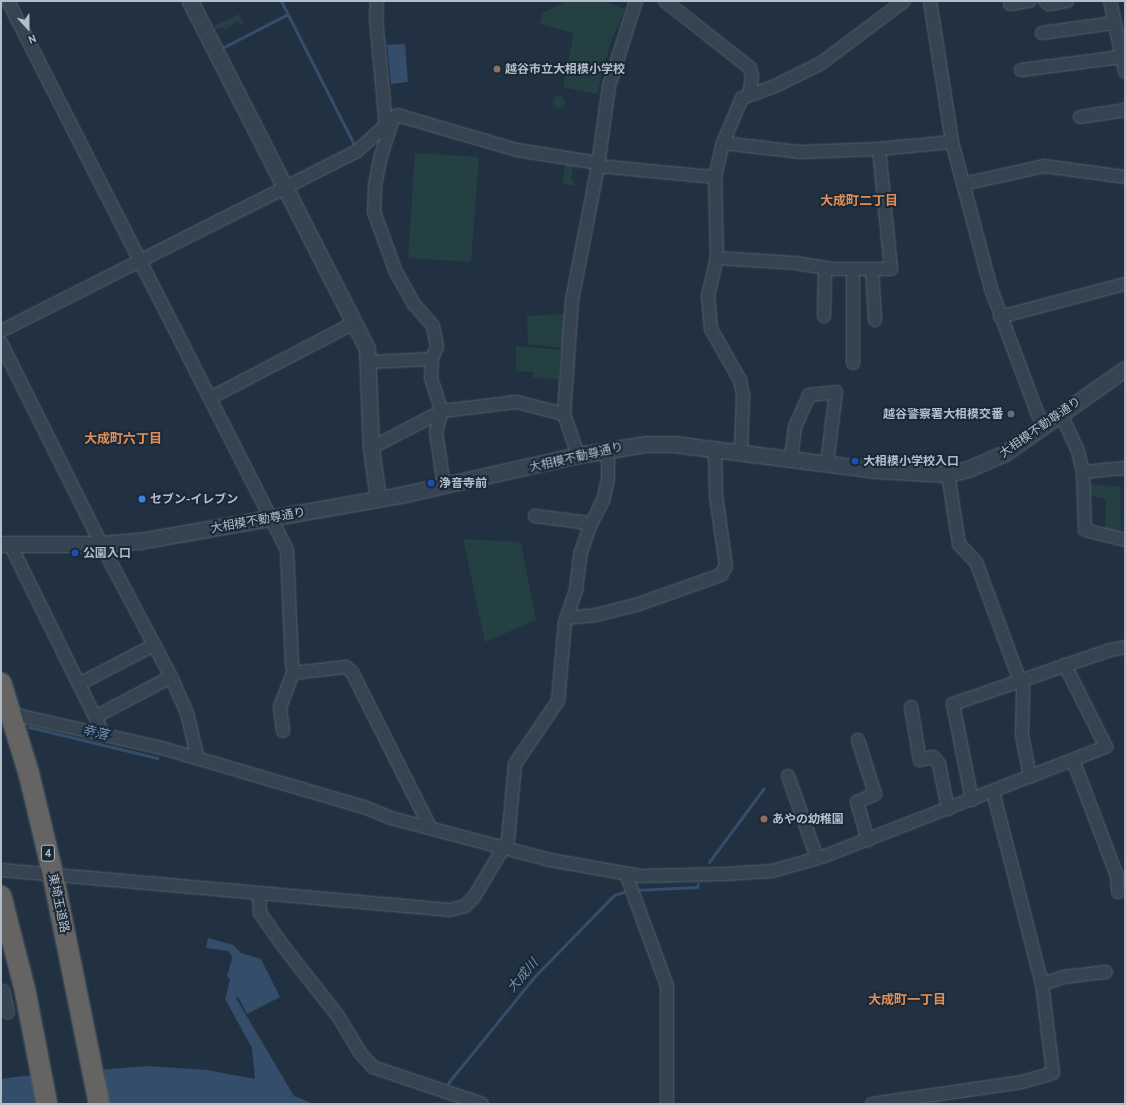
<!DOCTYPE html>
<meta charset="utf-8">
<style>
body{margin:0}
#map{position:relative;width:1126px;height:1105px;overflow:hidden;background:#223141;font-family:"PT Sans","Noto Sans JP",sans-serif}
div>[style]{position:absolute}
.green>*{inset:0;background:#244042}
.round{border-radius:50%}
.water>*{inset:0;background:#344d6a}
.pier>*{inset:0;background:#223141}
.stream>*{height:3px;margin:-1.5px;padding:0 1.5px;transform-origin:1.5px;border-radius:1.5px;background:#344d6a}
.roads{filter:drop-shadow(0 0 1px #54616e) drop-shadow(0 0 1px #54616e)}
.minor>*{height:12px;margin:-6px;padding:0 6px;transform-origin:6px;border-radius:6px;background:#364351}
.tertiary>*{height:15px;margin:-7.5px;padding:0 7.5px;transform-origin:7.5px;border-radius:7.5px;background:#364351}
.trunk>*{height:20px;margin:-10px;padding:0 10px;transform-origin:10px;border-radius:10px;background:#666462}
.dots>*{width:11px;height:11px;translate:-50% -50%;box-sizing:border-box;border:2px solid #1b2836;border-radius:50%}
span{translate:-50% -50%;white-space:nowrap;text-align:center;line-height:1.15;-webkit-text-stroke:4px #1b2836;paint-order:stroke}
.shield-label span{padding:1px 3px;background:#1b2836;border:1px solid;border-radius:3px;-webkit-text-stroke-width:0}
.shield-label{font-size:11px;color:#b3becb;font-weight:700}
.poi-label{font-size:12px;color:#b3becb;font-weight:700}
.left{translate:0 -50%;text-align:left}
.right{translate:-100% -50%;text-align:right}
.street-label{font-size:12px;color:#b3becb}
.neighbourhood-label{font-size:13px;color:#e08d5a;font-weight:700}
.water-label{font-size:13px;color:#7090b2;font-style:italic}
.frame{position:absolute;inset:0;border:2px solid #b3becb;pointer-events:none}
.north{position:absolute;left:8px;top:8px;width:40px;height:40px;-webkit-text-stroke:3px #1b2836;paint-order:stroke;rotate:159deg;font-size:11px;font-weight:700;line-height:16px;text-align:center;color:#b3becb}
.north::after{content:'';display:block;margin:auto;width:14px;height:18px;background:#b3becb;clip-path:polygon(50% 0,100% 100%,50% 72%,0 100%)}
</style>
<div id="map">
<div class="green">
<div style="clip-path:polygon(567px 1px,604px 1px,625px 9px,610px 44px,597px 94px,563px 87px,574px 33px,540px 24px,543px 13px)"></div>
<div style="clip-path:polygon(239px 14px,243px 23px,240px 25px,238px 21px,224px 30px,223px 27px,214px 30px,216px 25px)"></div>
<div class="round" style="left:553px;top:96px;width:12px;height:12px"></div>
<div style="clip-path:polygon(415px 153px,479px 157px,471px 262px,408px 258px)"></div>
<div style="clip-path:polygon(566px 161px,574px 162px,571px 180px,574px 181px,574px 186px,562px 184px)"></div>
<div style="clip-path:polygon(565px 314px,563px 348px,528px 344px,527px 316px)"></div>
<div style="clip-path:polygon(516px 346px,560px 350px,559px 379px,533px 378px,533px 372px,516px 371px)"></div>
<div style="clip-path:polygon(1090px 484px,1120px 487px,1121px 534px,1105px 531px,1106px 499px,1089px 496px)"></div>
<div style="clip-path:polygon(463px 539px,521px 542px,536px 620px,485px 642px)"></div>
</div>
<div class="water">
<div style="clip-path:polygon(405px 44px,408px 82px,391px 84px,387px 45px)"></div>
<div style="clip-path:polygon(208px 938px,233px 945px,241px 953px,261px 959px,280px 997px,247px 1014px,238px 997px,236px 998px,294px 1096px,314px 1104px,1px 1104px,1px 1079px,23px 1076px,148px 1066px,207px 1070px,255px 1079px,252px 1048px,225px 999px,230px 980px,227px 976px,232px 959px,231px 954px,228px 951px,206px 948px)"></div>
</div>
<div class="pier">
<div style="clip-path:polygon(103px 1067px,109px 1104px,37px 1104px,32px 1073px)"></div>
</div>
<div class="stream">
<div style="left:281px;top:1px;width:161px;rotate:63deg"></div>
<div style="left:222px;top:48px;width:74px;rotate:-27.3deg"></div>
<div style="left:29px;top:727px;width:132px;rotate:13.6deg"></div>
<div style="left:709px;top:862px;width:92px;rotate:-53.4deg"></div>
<div style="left:636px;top:890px;width:61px;rotate:-2.8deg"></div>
<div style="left:697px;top:887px;width:3px;rotate:-72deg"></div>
<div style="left:448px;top:1083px;width:138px;rotate:-50.9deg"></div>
<div style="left:535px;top:976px;width:113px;rotate:-45.7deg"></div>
<div style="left:614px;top:895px;width:10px;rotate:-17deg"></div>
</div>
<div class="roads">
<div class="minor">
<div style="left:8px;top:1px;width:616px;rotate:63.06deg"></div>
<div style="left:287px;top:550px;width:114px;rotate:87.5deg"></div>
<div style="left:292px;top:664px;width:7px;rotate:74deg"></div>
<div style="left:377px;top:1px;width:17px;rotate:93deg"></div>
<div style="left:376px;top:18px;width:108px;rotate:84.7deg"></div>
<div style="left:665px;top:1px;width:108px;rotate:38.2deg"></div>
<div style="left:750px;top:68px;width:9px;rotate:77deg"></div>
<div style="left:752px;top:77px;width:18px;rotate:99deg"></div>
<div style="left:930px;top:1px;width:143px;rotate:81.1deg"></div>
<div style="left:952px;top:142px;width:152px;rotate:75.1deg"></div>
<div style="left:991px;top:289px;width:134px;rotate:69.5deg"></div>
<div style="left:1038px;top:415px;width:12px;rotate:55deg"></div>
<div style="left:1045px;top:1px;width:5px;rotate:37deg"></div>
<div style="left:1049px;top:4px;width:18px;rotate:-9deg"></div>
<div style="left:1110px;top:1px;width:72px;rotate:77.9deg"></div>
<div style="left:1010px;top:4px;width:20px;rotate:-9deg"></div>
<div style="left:1042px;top:33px;width:72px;rotate:-8deg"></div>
<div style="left:1021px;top:70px;width:101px;rotate:-7.4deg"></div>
<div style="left:1080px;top:117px;width:46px;rotate:-8.8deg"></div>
<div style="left:392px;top:122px;width:40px;rotate:108deg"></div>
<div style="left:380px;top:160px;width:25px;rotate:101deg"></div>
<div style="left:375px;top:185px;width:27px;rotate:92deg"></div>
<div style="left:374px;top:212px;width:64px;rotate:69.9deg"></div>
<div style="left:396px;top:272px;width:37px;rotate:61deg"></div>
<div style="left:414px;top:304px;width:29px;rotate:49deg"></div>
<div style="left:433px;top:326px;width:21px;rotate:79deg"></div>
<div style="left:437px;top:347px;width:13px;rotate:113deg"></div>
<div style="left:432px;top:359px;width:19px;rotate:93deg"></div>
<div style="left:431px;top:378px;width:35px;rotate:72deg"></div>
<div style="left:442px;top:411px;width:22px;rotate:106deg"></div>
<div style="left:436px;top:432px;width:55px;rotate:81.6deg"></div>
<div style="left:723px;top:143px;width:78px;rotate:6.7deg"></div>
<div style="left:800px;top:152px;width:79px;rotate:-2.2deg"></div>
<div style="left:879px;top:149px;width:73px;rotate:-5.5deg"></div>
<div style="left:598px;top:166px;width:118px;rotate:5.4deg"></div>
<div style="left:963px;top:184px;width:83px;rotate:-12.5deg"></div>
<div style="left:1044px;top:166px;width:82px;rotate:7.7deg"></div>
<div style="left:717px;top:258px;width:78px;rotate:3.7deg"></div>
<div style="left:795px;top:263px;width:37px;rotate:9deg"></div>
<div style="left:832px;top:269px;width:59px"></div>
<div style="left:891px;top:269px;width:121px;rotate:-95.7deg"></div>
<div style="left:853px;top:269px;width:94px;rotate:90deg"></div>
<div style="left:872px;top:269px;width:51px;rotate:86.6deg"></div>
<div style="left:824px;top:316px;width:48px;rotate:-88.8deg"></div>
<div style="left:1000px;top:317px;width:129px;rotate:-14.8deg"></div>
<div style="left:1px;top:331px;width:399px;rotate:-26.8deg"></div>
<div style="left:357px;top:151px;width:54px;rotate:-42deg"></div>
<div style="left:397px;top:115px;width:125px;rotate:16.3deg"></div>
<div style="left:517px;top:150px;width:82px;rotate:9.1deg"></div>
<div style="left:1px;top:343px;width:225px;rotate:63.5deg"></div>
<div style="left:101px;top:544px;width:150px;rotate:62.2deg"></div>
<div style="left:171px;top:677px;width:39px;rotate:66deg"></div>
<div style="left:187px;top:713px;width:47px;rotate:76.6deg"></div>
<div style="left:369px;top:362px;width:63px;rotate:-2.7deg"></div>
<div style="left:210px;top:398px;width:162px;rotate:-27.5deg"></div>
<div style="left:1061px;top:414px;width:41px;rotate:65.3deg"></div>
<div style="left:1078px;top:451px;width:22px;rotate:77deg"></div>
<div style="left:1083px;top:472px;width:58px;rotate:88deg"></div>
<div style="left:1085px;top:530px;width:41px;rotate:14deg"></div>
<div style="left:371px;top:448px;width:80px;rotate:-27.5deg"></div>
<div style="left:442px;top:411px;width:75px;rotate:-6.9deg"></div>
<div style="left:516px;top:402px;width:49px;rotate:14deg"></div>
<div style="left:741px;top:452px;width:57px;rotate:-88deg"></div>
<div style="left:743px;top:395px;width:15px;rotate:-101deg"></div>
<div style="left:740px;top:380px;width:59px;rotate:-119.6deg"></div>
<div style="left:711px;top:329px;width:33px;rotate:-95deg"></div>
<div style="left:708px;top:296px;width:39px;rotate:-77deg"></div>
<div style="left:717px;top:258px;width:81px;rotate:-91.4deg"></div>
<div style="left:715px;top:177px;width:35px;rotate:-77deg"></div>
<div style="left:723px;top:143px;width:49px;rotate:-67.1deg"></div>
<div style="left:742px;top:98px;width:35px;rotate:-20deg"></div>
<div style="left:775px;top:86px;width:50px;rotate:-26.1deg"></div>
<div style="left:820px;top:64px;width:105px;rotate:-36.9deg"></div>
<div style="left:578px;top:455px;width:43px;rotate:-108.9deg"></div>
<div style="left:564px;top:414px;width:114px;rotate:-86deg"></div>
<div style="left:572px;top:300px;width:136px;rotate:-79deg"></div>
<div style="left:598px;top:166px;width:81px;rotate:-82.2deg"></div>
<div style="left:609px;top:86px;width:89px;rotate:-72.4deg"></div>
<div style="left:791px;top:459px;width:32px;rotate:-83deg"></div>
<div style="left:795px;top:427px;width:35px;rotate:-66deg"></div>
<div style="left:809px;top:395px;width:27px;rotate:-6deg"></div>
<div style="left:836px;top:392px;width:72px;rotate:97.2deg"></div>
<div style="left:1083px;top:472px;width:42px;rotate:-5.4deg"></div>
<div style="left:948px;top:474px;width:71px;rotate:81.1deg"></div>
<div style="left:959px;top:544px;width:25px;rotate:47deg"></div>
<div style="left:976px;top:562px;width:135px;rotate:69.7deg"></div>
<div style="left:1023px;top:689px;width:46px;rotate:91.2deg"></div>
<div style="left:1022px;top:735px;width:43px;rotate:79.2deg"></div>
<div style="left:535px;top:516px;width:47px;rotate:7.3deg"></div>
<div style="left:582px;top:522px;width:9px;rotate:27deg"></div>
<div style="left:10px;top:544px;width:213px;rotate:63.8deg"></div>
<div style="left:567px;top:618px;width:29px;rotate:-6deg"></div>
<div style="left:596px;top:615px;width:44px;rotate:-14.3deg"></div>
<div style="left:639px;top:604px;width:87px;rotate:-19.5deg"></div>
<div style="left:721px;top:575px;width:10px;rotate:-61deg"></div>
<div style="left:726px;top:566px;width:71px;rotate:-98.1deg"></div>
<div style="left:716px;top:496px;width:48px;rotate:-91.2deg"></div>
<div style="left:79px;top:684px;width:85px;rotate:-27.5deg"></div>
<div style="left:911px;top:707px;width:54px;rotate:80.4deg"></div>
<div style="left:920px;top:760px;width:13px;rotate:-13deg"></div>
<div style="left:933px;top:757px;width:9px;rotate:49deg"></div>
<div style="left:939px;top:764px;width:46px;rotate:78.7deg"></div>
<div style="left:95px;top:717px;width:86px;rotate:-27.8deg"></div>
<div style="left:13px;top:719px;width:9px;rotate:-21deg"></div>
<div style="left:21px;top:716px;width:145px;rotate:12.8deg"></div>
<div style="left:162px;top:748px;width:210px;rotate:16.3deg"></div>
<div style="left:364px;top:807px;width:29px;rotate:22deg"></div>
<div style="left:391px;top:818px;width:164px;rotate:14.8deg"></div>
<div style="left:550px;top:860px;width:92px;rotate:10deg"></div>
<div style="left:641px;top:876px;width:84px;rotate:-1.4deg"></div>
<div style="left:725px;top:874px;width:47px;rotate:-3.7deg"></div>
<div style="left:772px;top:871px;width:52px;rotate:-15.6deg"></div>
<div style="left:822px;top:857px;width:305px;rotate:-21.2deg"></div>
<div style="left:1106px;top:747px;width:92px;rotate:-116.6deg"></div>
<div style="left:283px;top:731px;width:24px;rotate:-97deg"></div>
<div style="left:280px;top:707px;width:36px;rotate:-69deg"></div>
<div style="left:293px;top:673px;width:53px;rotate:-6.5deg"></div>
<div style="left:346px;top:667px;width:8px;rotate:40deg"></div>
<div style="left:352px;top:672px;width:174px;rotate:63.3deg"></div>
<div style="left:858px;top:740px;width:57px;rotate:72.5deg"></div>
<div style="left:875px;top:794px;width:20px;rotate:156deg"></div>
<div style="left:857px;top:802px;width:40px;rotate:74deg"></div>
<div style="left:1073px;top:760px;width:124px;rotate:69.2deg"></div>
<div style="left:1117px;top:876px;width:16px;rotate:86deg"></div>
<div style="left:788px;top:776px;width:87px;rotate:70.5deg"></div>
<div style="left:972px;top:800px;width:98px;rotate:-101.2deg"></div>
<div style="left:953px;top:704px;width:166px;rotate:-19deg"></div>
<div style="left:1110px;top:650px;width:15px;rotate:-11deg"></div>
<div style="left:1px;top:870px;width:451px;rotate:5.1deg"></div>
<div style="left:450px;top:910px;width:16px;rotate:-15deg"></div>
<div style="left:465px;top:906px;width:13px;rotate:-45deg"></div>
<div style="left:474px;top:897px;width:66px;rotate:-59.2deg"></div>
<div style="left:508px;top:840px;width:76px;rotate:-84.7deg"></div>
<div style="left:515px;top:764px;width:76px;rotate:-55.7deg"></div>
<div style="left:558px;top:701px;width:79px;rotate:-84.9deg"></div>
<div style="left:565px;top:622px;width:34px;rotate:-71deg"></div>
<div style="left:576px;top:590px;width:38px;rotate:-83deg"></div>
<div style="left:581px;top:552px;width:28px;rotate:-71deg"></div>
<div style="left:590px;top:526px;width:28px;rotate:-63deg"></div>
<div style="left:603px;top:501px;width:22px;rotate:-77deg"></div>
<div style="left:608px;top:480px;width:30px;rotate:-90deg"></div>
<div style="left:626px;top:874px;width:119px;rotate:69.9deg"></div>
<div style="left:667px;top:986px;width:118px;rotate:90deg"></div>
<div style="left:259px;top:894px;width:19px;rotate:87deg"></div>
<div style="left:260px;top:913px;width:35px;rotate:55deg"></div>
<div style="left:280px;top:942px;width:94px;rotate:51.9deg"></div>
<div style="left:338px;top:1016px;width:44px;rotate:58.8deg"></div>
<div style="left:361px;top:1054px;width:18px;rotate:47deg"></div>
<div style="left:373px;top:1067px;width:115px;rotate:18.7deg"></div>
<div style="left:1042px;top:984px;width:22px;rotate:-18deg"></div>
<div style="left:1063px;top:977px;width:43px;rotate:-6.6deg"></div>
<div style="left:1px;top:991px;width:2px"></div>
<div style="left:3px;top:991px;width:22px;rotate:77deg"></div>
<div style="left:872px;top:1104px;width:152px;rotate:-8.3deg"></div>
<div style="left:1022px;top:1082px;width:32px;rotate:-16deg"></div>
<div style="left:1053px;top:1073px;width:90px;rotate:-97deg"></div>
<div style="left:1042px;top:984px;width:198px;rotate:-104.3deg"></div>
</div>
<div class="tertiary">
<div style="left:190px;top:1px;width:390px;rotate:63deg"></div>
<div style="left:367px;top:349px;width:99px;rotate:87.7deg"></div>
<div style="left:371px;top:448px;width:51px;rotate:82.2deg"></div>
<div style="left:1px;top:544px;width:100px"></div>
<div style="left:101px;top:544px;width:38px;rotate:-5deg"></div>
<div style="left:139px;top:541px;width:270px;rotate:-10deg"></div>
<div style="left:405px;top:494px;width:177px;rotate:-12.7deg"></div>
<div style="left:578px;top:455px;width:70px;rotate:-9.1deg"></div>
<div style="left:647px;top:444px;width:26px"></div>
<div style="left:673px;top:444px;width:204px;rotate:7.3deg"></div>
<div style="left:875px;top:470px;width:73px;rotate:3.1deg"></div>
<div style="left:948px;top:474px;width:21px;rotate:-14deg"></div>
<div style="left:968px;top:469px;width:40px;rotate:-23.4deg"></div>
<div style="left:1005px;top:453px;width:146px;rotate:-35deg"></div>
</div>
<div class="trunk">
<div style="left:1px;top:683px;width:95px;rotate:72.9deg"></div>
<div style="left:29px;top:774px;width:104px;rotate:76.6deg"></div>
<div style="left:53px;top:875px;width:234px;rotate:78.6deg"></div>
<div style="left:1px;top:896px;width:97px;rotate:75.7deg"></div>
<div style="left:25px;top:990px;width:116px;rotate:79.1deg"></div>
</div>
</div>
<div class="dots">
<div style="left:497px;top:69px;background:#8d6e63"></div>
<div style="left:1011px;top:414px;background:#5c6f8a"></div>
<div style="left:855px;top:461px;background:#1a4fb4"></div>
<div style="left:431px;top:483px;background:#1a4fb4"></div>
<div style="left:142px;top:499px;background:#3f7fe0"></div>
<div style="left:75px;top:553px;background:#1a4fb4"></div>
<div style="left:764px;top:819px;background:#8d6e63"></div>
</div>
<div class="shield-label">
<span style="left:48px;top:853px">4</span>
</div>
<div class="poi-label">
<span class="left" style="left:505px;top:69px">越谷市立大相模小学校</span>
<span class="right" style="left:1003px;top:414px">越谷警察署大相模交番</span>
<span class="left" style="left:863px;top:461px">大相模小学校入口</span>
<span class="left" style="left:439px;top:483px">浄音寺前</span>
<span class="left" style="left:150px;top:499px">セブン-イレブン</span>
<span class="left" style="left:83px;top:553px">公園入口</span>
<span class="left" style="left:772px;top:819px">あやの幼稚園</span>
</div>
<div class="street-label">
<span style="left:1040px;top:427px;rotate:-35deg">大相模不動尊通り</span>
<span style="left:576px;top:457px;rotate:-13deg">大相模不動尊通り</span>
<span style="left:258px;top:520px;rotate:-10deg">大相模不動尊通り</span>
<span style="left:59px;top:903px;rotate:78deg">東埼玉道路</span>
</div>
<div class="neighbourhood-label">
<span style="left:859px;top:201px">大成町二丁目</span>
<span style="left:123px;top:439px">大成町六丁目</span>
<span style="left:907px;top:1000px">大成町一丁目</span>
</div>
<div class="water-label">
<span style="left:95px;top:733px;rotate:14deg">幸落</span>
<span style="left:523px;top:976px;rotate:-49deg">大成川</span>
</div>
<div class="frame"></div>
<div class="north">N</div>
</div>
